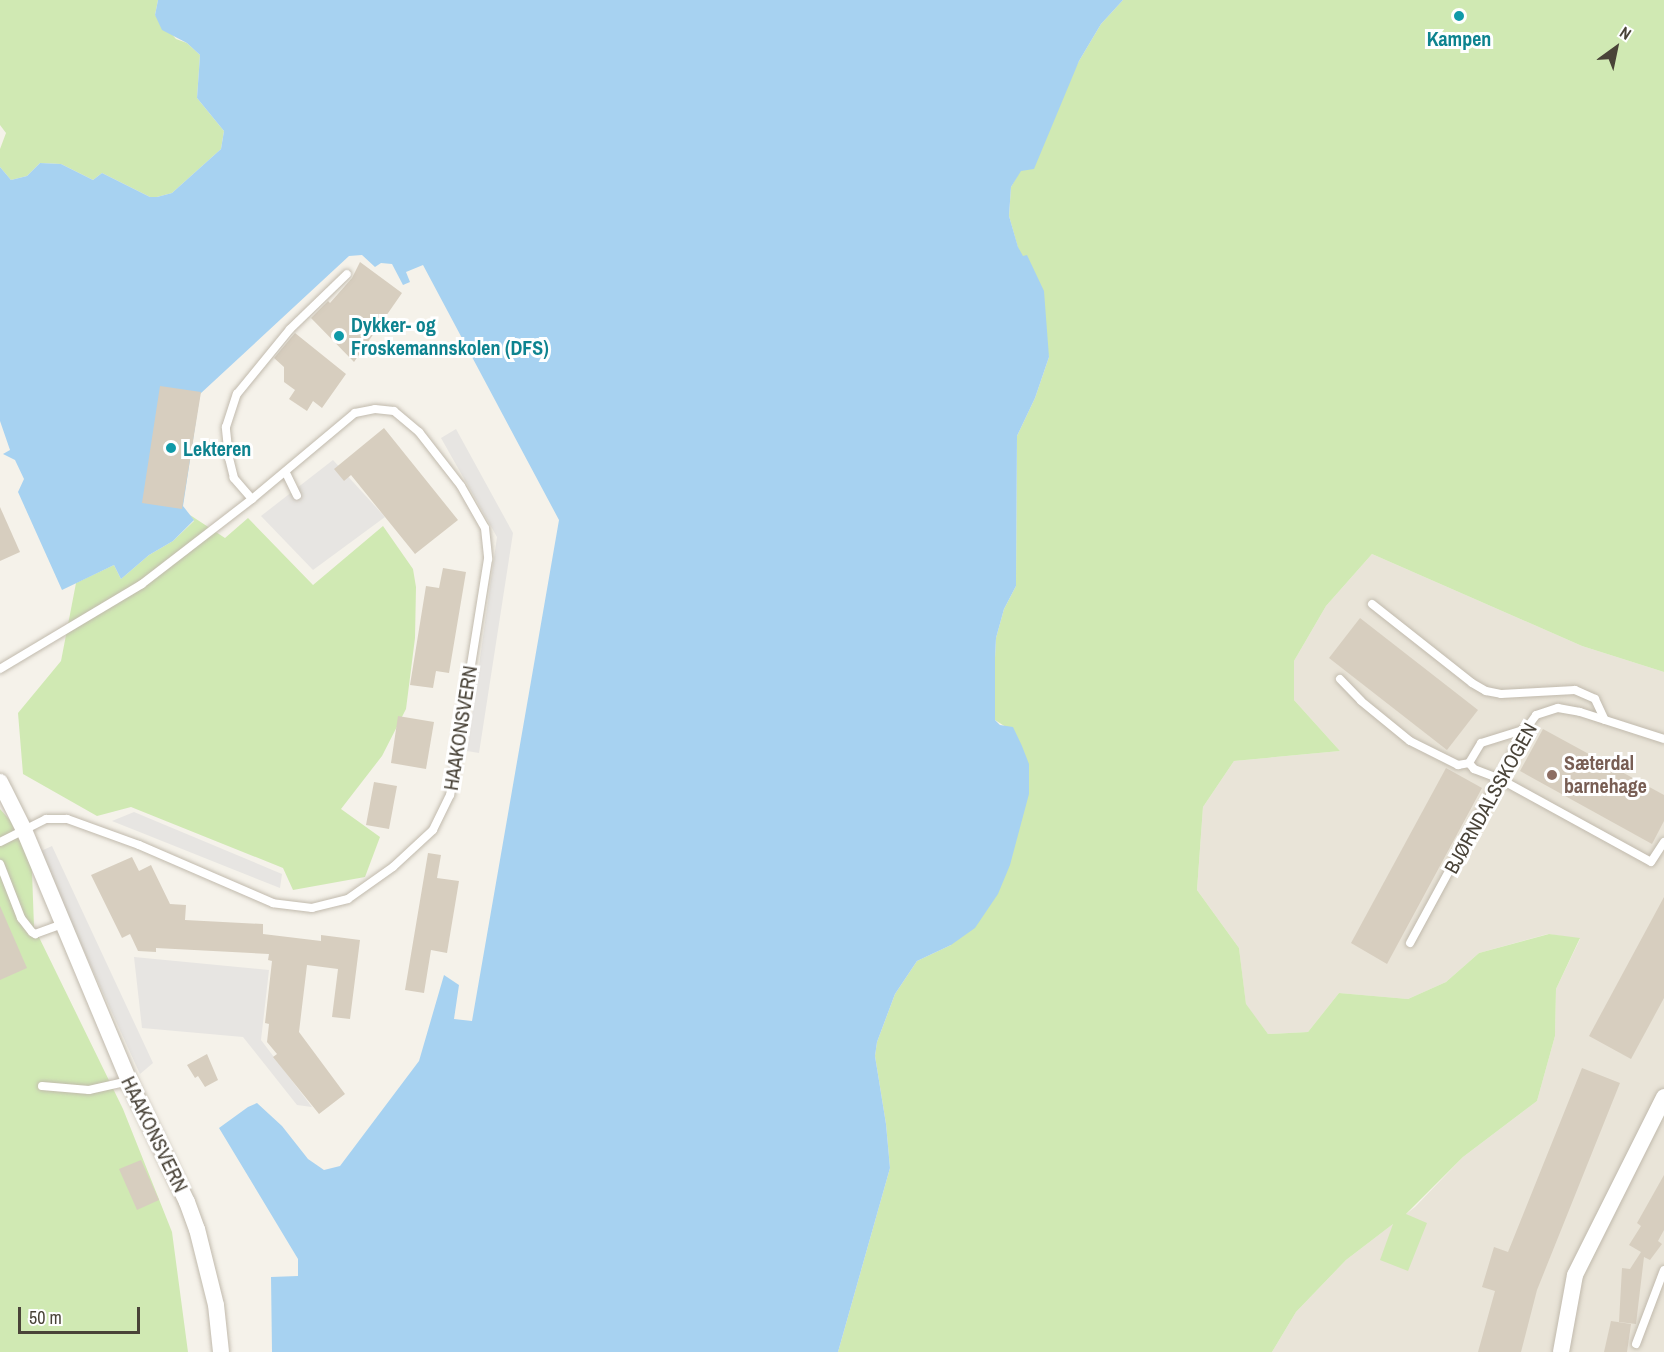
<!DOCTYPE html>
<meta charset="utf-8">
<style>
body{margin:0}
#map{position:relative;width:1664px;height:1352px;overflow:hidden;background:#f5f2ea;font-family:"Archivo Narrow",sans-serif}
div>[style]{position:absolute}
.residential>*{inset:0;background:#e9e4d8}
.green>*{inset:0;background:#d0e9b3}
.parking>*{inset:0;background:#e7e5e2}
.water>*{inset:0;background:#a7d2f1}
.building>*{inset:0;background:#d7cebf}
.roads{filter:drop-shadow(0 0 2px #c1baad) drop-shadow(0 0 2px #c1baad)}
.service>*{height:8px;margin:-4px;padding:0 4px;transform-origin:4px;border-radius:4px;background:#fff}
.minor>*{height:16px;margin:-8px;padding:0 8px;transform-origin:8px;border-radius:8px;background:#fff}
.dots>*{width:16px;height:16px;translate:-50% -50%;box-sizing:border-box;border:3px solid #fff;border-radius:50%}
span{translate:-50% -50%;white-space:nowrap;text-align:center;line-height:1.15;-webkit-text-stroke:6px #fff;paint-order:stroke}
.culture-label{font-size:20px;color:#0d838f;font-weight:700}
.left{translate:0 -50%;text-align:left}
.street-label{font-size:20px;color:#494338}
.education-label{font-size:20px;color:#785e54;font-weight:700}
.north{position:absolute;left:1586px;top:18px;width:60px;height:60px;-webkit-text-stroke:4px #fff;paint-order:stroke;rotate:33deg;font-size:16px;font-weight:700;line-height:24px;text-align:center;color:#494338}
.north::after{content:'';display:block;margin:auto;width:21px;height:27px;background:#494338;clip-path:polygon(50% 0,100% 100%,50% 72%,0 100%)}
.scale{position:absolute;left:18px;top:1307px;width:122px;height:27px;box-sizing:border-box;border:3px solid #494338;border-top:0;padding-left:8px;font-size:18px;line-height:21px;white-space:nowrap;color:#494338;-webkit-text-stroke:4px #fff;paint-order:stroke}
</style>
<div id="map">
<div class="residential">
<div style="clip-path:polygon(1372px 554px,1582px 646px,1664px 672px,1664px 1352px,1272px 1352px,1296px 1312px,1346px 1260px,1415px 1207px,1463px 1157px,1537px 1101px,1555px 1036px,1556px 989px,1580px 939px,1548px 934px,1479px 953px,1446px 982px,1408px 999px,1339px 993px,1308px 1032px,1268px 1034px,1246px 1005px,1239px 948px,1197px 890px,1203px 807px,1234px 761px,1340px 751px,1294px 700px,1294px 661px,1326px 606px)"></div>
</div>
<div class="green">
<div style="clip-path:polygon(0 0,158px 0,155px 15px,176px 39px,187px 43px,200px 55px,197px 98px,224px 131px,221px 149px,172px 193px,157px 197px,150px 197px,102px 173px,93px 180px,61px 164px,40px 163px,27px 176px,11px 180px,0 167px,0 149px,6px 133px,0 125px)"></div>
<div style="clip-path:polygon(1123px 0,1664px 0,1664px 672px,1582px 646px,1372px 554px,1326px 606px,1294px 661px,1294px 700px,1340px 751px,1234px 761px,1203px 807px,1197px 890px,1239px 948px,1246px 1004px,1268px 1034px,1308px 1032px,1339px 993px,1408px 999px,1446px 982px,1479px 953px,1549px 934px,1580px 938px,1556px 989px,1555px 1036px,1537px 1101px,1463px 1157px,1406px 1214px,1427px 1223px,1408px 1271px,1380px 1260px,1393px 1224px,1346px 1260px,1296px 1312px,1272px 1352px,838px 1352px,890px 1168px,886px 1124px,875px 1056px,877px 1042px,895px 994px,917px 961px,951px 945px,1006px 727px,995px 720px,995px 658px,996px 638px,1004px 609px,1016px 586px,1017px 436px,1035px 398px,1049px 357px,1009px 216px,1011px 187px,1079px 61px,1101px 24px)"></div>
<div style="clip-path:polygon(190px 515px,225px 538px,248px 518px,313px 585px,383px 526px,413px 569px,416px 587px,415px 638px,406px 709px,382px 756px,341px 809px,380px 837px,365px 877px,293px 890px,283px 868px,131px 807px,97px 816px,23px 774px,18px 713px,61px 661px,76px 583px,114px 565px,121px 579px,149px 555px,173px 541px,194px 521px)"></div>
<div style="clip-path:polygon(0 809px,31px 844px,34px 927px,123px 1109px,172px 1232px,188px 1352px,0 1352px)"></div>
</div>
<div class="parking">
<div style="clip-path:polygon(456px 429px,513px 533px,479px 753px,467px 751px,497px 537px,441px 438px)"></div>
<div style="clip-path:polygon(333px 460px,385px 517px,313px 570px,261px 516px)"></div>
<div style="clip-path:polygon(134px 812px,282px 874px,280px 888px,112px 821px)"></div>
<div style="clip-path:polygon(52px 846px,153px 1063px,140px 1074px,39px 852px)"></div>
<div style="clip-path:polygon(134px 957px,269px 970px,261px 1040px,312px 1107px,297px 1105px,243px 1037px,142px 1028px)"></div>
</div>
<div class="water">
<div style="clip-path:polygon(158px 0,1123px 0,1101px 24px,1079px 61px,1034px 169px,1021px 171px,1011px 187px,1009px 216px,1018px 247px,1023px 256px,1027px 255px,1044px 291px,1049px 357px,1035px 398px,1017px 436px,1016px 586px,1004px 609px,996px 638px,995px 658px,995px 720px,1000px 725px,1013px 727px,1022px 746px,1029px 764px,1029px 794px,1010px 865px,998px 894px,975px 928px,951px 945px,917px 961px,895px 994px,877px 1042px,875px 1056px,886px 1124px,890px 1168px,838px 1352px,272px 1352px,271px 1277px,298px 1276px,298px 1259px,219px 1128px,248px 1107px,257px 1103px,282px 1126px,308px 1159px,324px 1170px,340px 1166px,419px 1061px,444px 975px,459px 985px,454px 1019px,472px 1021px,559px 520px,423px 265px,406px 272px,410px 282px,403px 285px,392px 264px,381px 263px,375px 267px,362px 255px,349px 256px,200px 394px,183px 506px,194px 520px,173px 541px,149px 555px,121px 579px,114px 565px,62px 590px,18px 492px,24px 479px,15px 460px,3px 454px,10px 450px,0 421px,0 167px,11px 180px,27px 176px,40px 163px,61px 164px,93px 180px,102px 173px,150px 197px,157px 197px,172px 193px,221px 149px,224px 131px,197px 98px,200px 55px,187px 43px,162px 30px,155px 15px)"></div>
</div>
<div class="building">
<div style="clip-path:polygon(360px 262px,402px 293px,354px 362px,311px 318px,328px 301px,330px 303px,352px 278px)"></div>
<div style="clip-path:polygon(295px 333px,346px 374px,322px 408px,313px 401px,307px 411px,289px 399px,295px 390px,284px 382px,284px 367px,274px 358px)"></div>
<div style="clip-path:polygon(160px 386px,201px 392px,182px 509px,142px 503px)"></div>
<div style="clip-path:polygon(384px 428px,458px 520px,415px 554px,351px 475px,344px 481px,334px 469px)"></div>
<div style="clip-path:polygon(0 507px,20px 552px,0 561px)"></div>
<div style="clip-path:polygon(443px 568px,466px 572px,449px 673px,436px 671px,433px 688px,410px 685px,426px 586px,439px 588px)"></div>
<div style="clip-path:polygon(1360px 618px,1478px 710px,1447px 750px,1329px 658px)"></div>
<div style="clip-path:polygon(398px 716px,434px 722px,426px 769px,391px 763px)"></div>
<div style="clip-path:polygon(1543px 729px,1664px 795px,1664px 821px,1652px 844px,1520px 771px)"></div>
<div style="clip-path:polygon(1446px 768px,1482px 788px,1387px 964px,1351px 943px)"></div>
<div style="clip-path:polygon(374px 782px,397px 786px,389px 829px,366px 825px)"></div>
<div style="clip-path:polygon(428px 853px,441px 855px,437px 878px,459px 881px,447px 953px,431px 950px,424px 993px,405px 990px)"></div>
<div style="clip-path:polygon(132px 857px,139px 871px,151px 865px,170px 904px,186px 905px,185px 920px,263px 924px,263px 934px,321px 941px,321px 935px,360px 940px,350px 1019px,332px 1017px,338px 969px,307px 965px,299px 1032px,345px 1094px,319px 1114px,273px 1057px,277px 1054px,267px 1042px,269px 1024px,265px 1023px,272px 961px,268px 960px,269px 954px,156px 948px,156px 952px,138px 951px,130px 934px,122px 938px,91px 875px)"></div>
<div style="clip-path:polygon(1664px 897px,1664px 998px,1631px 1059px,1589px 1036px)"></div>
<div style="clip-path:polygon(0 906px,27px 968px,0 980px)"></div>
<div style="clip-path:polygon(207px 1054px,218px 1080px,205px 1087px,198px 1076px,195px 1078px,187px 1065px)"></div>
<div style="clip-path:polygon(1582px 1068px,1620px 1083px,1537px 1290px,1521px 1352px,1478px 1352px,1495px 1291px,1482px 1287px,1494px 1247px,1508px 1252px)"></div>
<div style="clip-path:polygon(141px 1160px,159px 1200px,137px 1210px,119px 1169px)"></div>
<div style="clip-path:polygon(1664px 1175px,1664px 1230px,1658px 1241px,1662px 1244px,1650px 1260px,1644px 1257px,1636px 1324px,1619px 1322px,1622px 1268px,1630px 1269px,1641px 1252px,1629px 1245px,1641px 1226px,1637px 1223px)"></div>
<div style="clip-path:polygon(1611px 1321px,1631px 1324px,1627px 1352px,1604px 1352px)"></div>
</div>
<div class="roads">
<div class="service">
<div style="left:286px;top:473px;width:25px;rotate:64deg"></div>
<div style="left:252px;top:499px;width:28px;rotate:-131deg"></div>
<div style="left:234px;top:478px;width:21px;rotate:-104deg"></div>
<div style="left:229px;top:458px;width:31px;rotate:-96deg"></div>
<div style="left:226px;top:427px;width:35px;rotate:-72deg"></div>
<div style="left:237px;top:394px;width:84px;rotate:-50.8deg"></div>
<div style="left:290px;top:329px;width:79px;rotate:-44deg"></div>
<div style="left:1372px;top:604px;width:127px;rotate:38.3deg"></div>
<div style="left:1472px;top:683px;width:16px;rotate:30deg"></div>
<div style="left:1486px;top:691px;width:15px;rotate:11deg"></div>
<div style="left:1501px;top:694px;width:74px;rotate:-3.1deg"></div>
<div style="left:1575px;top:690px;width:22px;rotate:24deg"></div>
<div style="left:1595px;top:699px;width:23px;rotate:65deg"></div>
<div style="left:0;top:669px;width:165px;rotate:-30.9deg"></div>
<div style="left:142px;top:584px;width:139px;rotate:-37.7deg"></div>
<div style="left:252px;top:499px;width:134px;rotate:-39.9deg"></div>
<div style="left:355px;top:413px;width:20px;rotate:-11deg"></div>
<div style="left:375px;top:409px;width:19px;rotate:6deg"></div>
<div style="left:394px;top:411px;width:33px;rotate:40deg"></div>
<div style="left:419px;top:432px;width:68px;rotate:52.1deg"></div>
<div style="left:461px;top:486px;width:48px;rotate:60.3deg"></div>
<div style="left:485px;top:528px;width:31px;rotate:84deg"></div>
<div style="left:488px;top:559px;width:239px;rotate:99.1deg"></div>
<div style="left:450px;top:795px;width:39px;rotate:116deg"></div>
<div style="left:433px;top:830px;width:54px;rotate:137.2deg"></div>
<div style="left:393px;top:867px;width:55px;rotate:144.6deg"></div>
<div style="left:348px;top:899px;width:37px;rotate:166deg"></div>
<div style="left:312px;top:908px;width:39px;rotate:-173deg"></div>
<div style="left:273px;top:903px;width:146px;rotate:-156.6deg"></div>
<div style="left:139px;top:845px;width:77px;rotate:-160.1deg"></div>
<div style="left:67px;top:819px;width:21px;rotate:180deg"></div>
<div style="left:46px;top:819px;width:51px;rotate:153.4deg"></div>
<div style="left:1340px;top:679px;width:30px;rotate:46deg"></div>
<div style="left:1361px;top:701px;width:63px;rotate:39.2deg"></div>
<div style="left:1410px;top:741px;width:54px;rotate:26.6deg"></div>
<div style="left:1458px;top:765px;width:11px;rotate:-10deg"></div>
<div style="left:1526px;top:729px;width:47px;rotate:162.7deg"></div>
<div style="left:1481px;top:743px;width:23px;rotate:121deg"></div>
<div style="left:1469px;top:763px;width:8px;rotate:50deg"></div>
<div style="left:1474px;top:769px;width:28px;rotate:21deg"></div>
<div style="left:1500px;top:779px;width:172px;rotate:28.8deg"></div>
<div style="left:1651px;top:862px;width:24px;rotate:-57deg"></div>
<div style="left:0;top:864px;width:58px;rotate:68.7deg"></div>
<div style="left:21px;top:918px;width:18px;rotate:52deg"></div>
<div style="left:32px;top:932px;width:4px;rotate:34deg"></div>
<div style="left:35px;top:934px;width:30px;rotate:-20deg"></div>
<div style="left:1410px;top:943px;width:243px;rotate:-61.5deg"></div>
<div style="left:1526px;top:729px;width:17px;rotate:-54deg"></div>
<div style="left:1536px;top:715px;width:23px;rotate:-18deg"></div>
<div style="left:1558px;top:708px;width:22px;rotate:10deg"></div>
<div style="left:1580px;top:712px;width:88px;rotate:17.8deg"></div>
<div style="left:42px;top:1086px;width:47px;rotate:4.9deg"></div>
<div style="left:89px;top:1090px;width:41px;rotate:-12.7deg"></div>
<div style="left:1636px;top:1344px;width:79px;rotate:-69.3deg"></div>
</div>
<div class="minor">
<div style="left:0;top:782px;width:54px;rotate:63.4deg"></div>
<div style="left:24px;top:830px;width:272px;rotate:67.3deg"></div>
<div style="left:129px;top:1081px;width:134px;rotate:64.4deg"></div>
<div style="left:187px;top:1202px;width:29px;rotate:70deg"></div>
<div style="left:197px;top:1229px;width:78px;rotate:76deg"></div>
<div style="left:216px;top:1305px;width:47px;rotate:83.9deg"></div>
<div style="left:1561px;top:1352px;width:78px;rotate:-79.7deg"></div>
<div style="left:1575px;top:1275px;width:199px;rotate:-63.4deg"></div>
</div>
</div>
<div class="dots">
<div style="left:1459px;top:16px;background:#0f9aa8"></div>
<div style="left:339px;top:336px;background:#0f9aa8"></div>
<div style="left:171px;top:448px;background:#0f9aa8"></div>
<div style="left:1552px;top:775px;background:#8d6e63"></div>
</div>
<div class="culture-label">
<span style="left:1459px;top:38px">Kampen</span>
<span class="left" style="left:351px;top:336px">Dykker- og<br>Froskemannskolen (DFS)</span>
<span class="left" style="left:183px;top:448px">Lekteren</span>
</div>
<div class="street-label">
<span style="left:460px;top:728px;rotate:-81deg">HAAKONSVERN</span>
<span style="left:1490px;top:798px;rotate:-61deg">BJØRNDALSSKOGEN</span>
<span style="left:155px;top:1134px;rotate:64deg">HAAKONSVERN</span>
</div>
<div class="education-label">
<span class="left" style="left:1564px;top:774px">Sæterdal<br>barnehage</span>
</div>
<div class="north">N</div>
<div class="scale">50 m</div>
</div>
